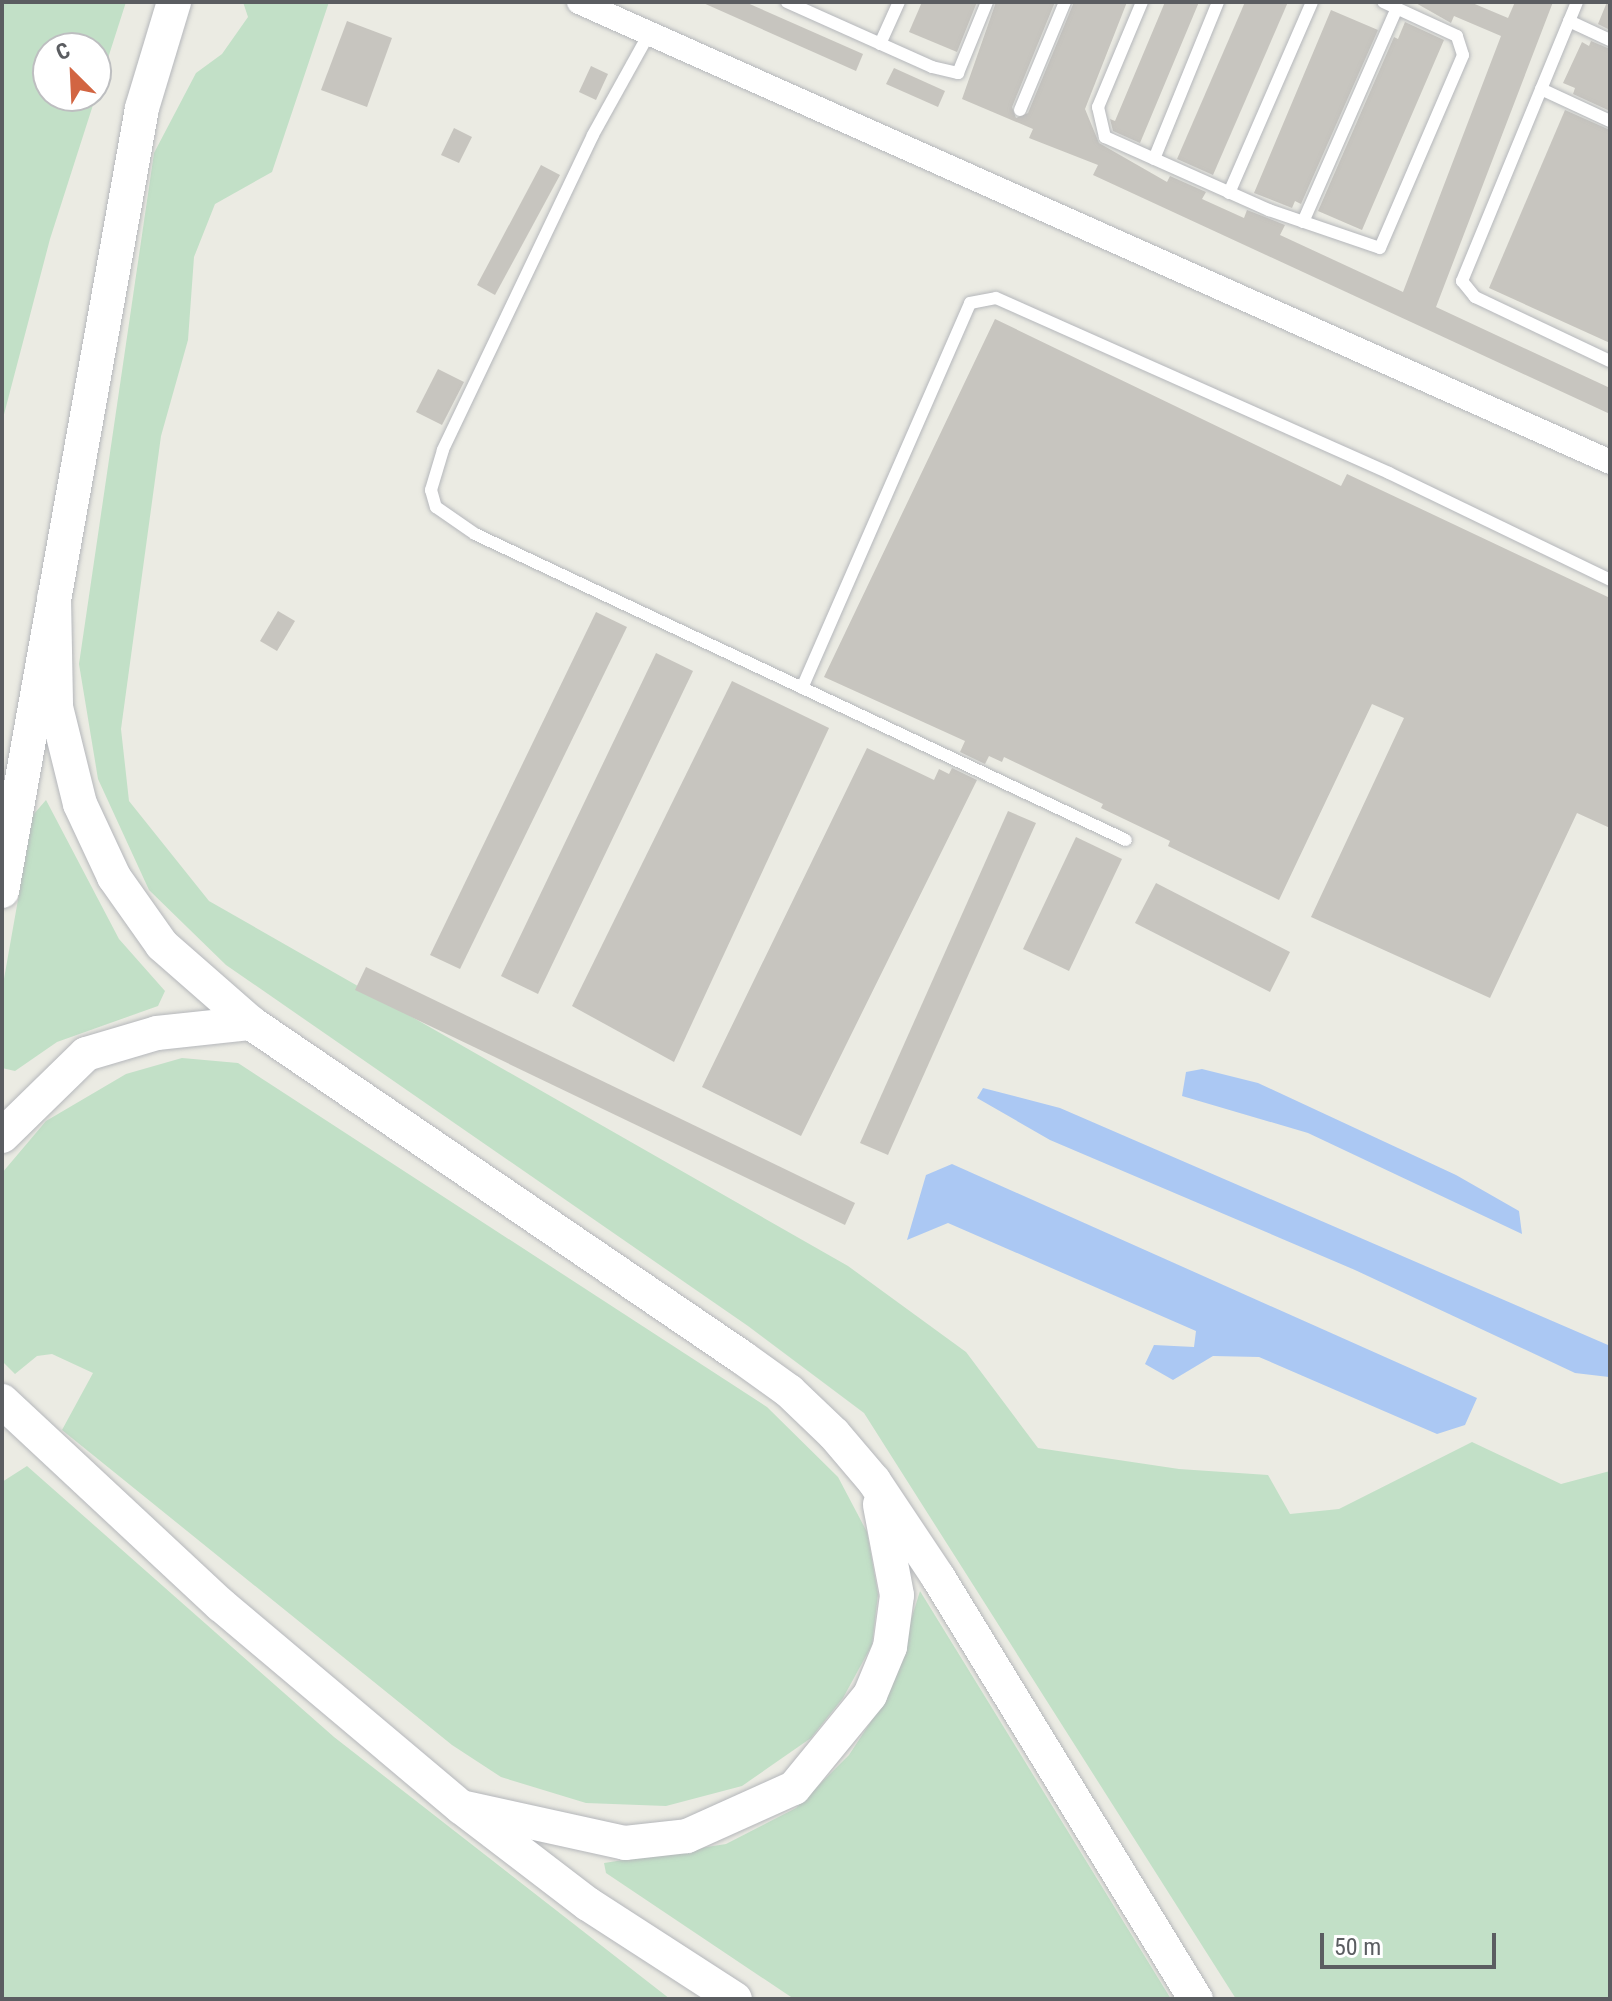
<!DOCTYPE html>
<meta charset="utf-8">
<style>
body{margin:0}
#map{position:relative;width:1612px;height:2001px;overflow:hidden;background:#ebebe3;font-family:"Roboto Condensed",sans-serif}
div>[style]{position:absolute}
.green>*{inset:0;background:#c2e0c7}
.water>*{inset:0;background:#abc8f3}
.building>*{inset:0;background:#c7c5bf}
.roads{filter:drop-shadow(0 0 2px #b5b7bb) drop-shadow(0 0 2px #b5b7bb)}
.lane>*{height:12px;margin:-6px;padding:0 6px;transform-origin:6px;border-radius:6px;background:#fff}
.street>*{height:24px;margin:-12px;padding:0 12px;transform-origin:12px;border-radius:12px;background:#fff}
.secondary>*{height:34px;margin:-17px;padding:0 17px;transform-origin:17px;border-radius:17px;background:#fff}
span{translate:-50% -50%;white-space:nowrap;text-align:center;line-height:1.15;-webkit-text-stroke:8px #fff;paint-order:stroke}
.frame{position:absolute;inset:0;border:4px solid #5b5d61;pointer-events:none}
.north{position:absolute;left:32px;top:32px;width:80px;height:80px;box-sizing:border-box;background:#fff;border:2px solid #bdbec0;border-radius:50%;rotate:336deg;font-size:22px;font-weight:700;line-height:32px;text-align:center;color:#5b5d61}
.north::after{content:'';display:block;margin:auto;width:28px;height:36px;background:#d26542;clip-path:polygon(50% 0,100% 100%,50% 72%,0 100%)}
.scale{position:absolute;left:1320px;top:1933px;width:176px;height:36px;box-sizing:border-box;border:4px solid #5b5d61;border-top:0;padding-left:10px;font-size:24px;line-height:28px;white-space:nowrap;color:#5b5d61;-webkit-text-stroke:6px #fff;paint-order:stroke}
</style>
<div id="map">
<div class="green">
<div style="clip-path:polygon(evenodd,2px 2px,126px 2px,50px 239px,2px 422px,2px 2px,48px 48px,96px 48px,96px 96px,48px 96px,48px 48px)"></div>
<div style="clip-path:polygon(243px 2px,329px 2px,272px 172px,215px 204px,194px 257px,188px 340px,161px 436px,121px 729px,129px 801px,209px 901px,848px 1266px,966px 1352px,1038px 1448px,1179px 1469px,1268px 1475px,1290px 1514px,1339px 1509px,1472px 1442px,1561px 1484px,1610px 1471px,1610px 1999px,1236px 1999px,864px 1413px,748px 1326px,226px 965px,149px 890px,98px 779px,79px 664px,154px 153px,196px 73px,222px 54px,248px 17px)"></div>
<div style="clip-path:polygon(46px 800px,119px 939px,165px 991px,158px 1006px,57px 1042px,15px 1071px,2px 1068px,2px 990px,33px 815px)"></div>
<div style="clip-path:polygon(182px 1058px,238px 1063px,767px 1407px,838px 1477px,867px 1532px,878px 1594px,872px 1645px,843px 1698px,811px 1738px,742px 1786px,666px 1806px,586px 1803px,501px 1777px,452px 1745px,62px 1430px,93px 1373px,52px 1354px,37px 1356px,15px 1374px,2px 1361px,2px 1173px,46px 1121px,126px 1074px)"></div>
<div style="clip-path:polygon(27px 1466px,334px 1737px,670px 1999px,2px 1999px,2px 1482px)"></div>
<div style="clip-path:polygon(920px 1591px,1171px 1999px,794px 1999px,606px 1873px,604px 1863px,726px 1844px,796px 1808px,849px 1755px,887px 1697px)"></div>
</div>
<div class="water">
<div style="clip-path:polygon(1202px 1069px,1258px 1083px,1456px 1175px,1519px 1211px,1522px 1234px,1308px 1133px,1182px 1096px,1186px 1072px)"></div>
<div style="clip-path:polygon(983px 1088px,1060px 1108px,1608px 1345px,1609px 1377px,1575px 1373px,1355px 1270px,1050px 1140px,977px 1098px)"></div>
<div style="clip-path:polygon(952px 1164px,1477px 1398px,1465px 1425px,1437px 1434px,1259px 1357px,1213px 1356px,1173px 1380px,1145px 1364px,1154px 1345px,1194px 1347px,1196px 1331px,948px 1223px,907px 1240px,926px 1175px)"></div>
</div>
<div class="building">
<div style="clip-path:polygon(701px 2px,745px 2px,863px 54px,856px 71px)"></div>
<div style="clip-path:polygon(922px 2px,977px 2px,957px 52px,909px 32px)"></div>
<div style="clip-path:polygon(996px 2px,1055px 2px,1012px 107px,1016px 118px,1028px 113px,1074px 2px,1127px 2px,1085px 109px,1099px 143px,1167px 182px,1170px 176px,1206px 192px,1202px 199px,1244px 218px,1247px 210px,1285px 225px,1280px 235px,1403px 292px,1501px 36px,1454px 16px,1451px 23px,1414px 2px,1470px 2px,1508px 18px,1515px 2px,1553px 2px,1436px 307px,1610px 388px,1610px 414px,1093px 175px,1098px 165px,1029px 138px,1033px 129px,962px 99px)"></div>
<div style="clip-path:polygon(1165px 2px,1199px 2px,1140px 143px,1113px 131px,1110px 119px,1115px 121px)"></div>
<div style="clip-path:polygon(1245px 2px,1288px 2px,1213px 175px,1177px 159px)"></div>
<div style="clip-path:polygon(1607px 2px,1610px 2px,1610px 30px,1598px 24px)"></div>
<div style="clip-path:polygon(1331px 10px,1378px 30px,1301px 204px,1295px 201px,1292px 208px,1254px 193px)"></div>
<div style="clip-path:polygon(347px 21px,392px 38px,367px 107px,321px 90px)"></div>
<div style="clip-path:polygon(1405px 22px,1444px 40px,1362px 230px,1318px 211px,1394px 37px,1398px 39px)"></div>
<div style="clip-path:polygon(1591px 41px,1610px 49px,1610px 111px,1573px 94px,1575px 88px,1563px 83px,1582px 42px,1589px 46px)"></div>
<div style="clip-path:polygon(591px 66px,608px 74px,596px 100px,579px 92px)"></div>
<div style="clip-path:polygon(894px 68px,945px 91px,938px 107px,886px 84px)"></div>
<div style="clip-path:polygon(1565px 110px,1610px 130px,1610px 343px,1489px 288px)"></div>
<div style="clip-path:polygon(454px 128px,472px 137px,459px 163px,441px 155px)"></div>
<div style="clip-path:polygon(541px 165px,560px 175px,495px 295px,477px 285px)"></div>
<div style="clip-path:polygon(995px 319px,1341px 486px,1347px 474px,1610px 598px,1610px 828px,1577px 813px,1490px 998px,1311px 917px,1404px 718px,1372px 704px,1279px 900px,1168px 846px,1170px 841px,1101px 808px,1103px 804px,1004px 757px,1002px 762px,989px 756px,985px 764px,960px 752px,965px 741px,824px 677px)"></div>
<div style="clip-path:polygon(438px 369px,464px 382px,442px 425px,416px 412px)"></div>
<div style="clip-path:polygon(278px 611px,295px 621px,277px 651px,260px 641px)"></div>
<div style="clip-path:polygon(596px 612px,627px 627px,460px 969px,430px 955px)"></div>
<div style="clip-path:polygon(656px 653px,693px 671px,538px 994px,501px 976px)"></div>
<div style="clip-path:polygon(732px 681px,829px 728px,674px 1062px,572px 1006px)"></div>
<div style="clip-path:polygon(867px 748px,934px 780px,939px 769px,949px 774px,952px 768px,977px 780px,801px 1136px,702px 1087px)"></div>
<div style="clip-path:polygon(1008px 811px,1036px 823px,888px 1155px,860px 1143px)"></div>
<div style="clip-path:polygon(1076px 837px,1122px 859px,1069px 971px,1023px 949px)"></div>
<div style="clip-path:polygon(1156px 883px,1290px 952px,1270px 992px,1135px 923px)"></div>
<div style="clip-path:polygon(366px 967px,855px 1203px,845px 1225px,355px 990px)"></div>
</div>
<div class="roads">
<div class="lane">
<div style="left:787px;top:2px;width:159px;rotate:24.1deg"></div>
<div style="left:932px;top:67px;width:27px;rotate:13deg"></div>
<div style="left:958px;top:73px;width:77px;rotate:-67.8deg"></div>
<div style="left:1142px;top:2px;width:114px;rotate:112.7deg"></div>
<div style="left:1098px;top:107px;width:31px;rotate:77deg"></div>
<div style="left:1105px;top:137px;width:180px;rotate:24deg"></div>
<div style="left:1269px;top:210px;width:117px;rotate:18.9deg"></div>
<div style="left:1380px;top:248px;width:210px;rotate:-66.7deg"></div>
<div style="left:1463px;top:55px;width:20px;rotate:-108deg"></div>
<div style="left:1457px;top:36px;width:81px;rotate:-155.3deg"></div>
<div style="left:1577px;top:2px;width:302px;rotate:112.4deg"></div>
<div style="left:1462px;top:281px;width:21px;rotate:51deg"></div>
<div style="left:1475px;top:297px;width:149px;rotate:25.4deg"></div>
<div style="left:1569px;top:21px;width:45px;rotate:24.9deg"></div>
<div style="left:650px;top:32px;width:118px;rotate:119deg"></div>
<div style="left:593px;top:135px;width:349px;rotate:115.5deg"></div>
<div style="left:443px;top:450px;width:42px;rotate:106.7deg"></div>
<div style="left:431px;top:490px;width:18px;rotate:74deg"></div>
<div style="left:436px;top:507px;width:47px;rotate:34.7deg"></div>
<div style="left:475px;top:534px;width:719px;rotate:25.18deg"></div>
<div style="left:880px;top:44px;width:46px;rotate:-65.7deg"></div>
<div style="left:1541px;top:89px;width:76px;rotate:24.9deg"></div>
<div style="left:1020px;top:110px;width:117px;rotate:-67.4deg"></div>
<div style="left:1154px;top:159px;width:170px;rotate:-67.8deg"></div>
<div style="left:1229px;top:193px;width:208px;rotate:-66.5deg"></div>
<div style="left:1303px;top:222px;width:234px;rotate:-66.3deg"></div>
<div style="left:802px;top:688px;width:420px;rotate:-66.4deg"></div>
<div style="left:970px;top:303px;width:26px;rotate:-11deg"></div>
<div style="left:996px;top:298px;width:430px;rotate:24deg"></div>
<div style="left:1389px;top:473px;width:246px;rotate:25.8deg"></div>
</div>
<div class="street">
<div style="left:579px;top:2px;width:1129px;rotate:24.04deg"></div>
</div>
<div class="secondary">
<div style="left:54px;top:598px;width:109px;rotate:88.9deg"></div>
<div style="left:56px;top:707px;width:100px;rotate:76.1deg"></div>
<div style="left:80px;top:804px;width:81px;rotate:65deg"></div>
<div style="left:114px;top:877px;width:83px;rotate:54.8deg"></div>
<div style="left:162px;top:945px;width:118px;rotate:41.2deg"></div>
<div style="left:251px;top:1023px;width:595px;rotate:34.25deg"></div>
<div style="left:743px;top:1358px;width:57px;rotate:35.7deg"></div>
<div style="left:789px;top:1391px;width:62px;rotate:43.7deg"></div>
<div style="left:834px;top:1434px;width:62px;rotate:49.6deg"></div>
<div style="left:874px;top:1481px;width:115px;rotate:56.3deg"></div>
<div style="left:938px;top:1577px;width:495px;rotate:58.6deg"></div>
<div style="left:2px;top:891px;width:795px;rotate:-79.86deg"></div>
<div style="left:142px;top:108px;width:111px;rotate:-73.2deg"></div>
<div style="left:2px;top:1136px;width:117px;rotate:-44.3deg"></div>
<div style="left:86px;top:1054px;width:74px;rotate:-16.5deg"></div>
<div style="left:157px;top:1033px;width:95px;rotate:-6.1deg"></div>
<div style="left:2px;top:1401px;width:299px;rotate:43deg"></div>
<div style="left:221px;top:1605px;width:314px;rotate:40.1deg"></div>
<div style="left:461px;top:1807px;width:160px;rotate:37.4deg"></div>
<div style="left:588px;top:1904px;width:175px;rotate:32.9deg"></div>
<div style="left:466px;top:1808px;width:163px;rotate:12.4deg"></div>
<div style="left:625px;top:1843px;width:62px;rotate:-6.4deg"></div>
<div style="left:687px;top:1836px;width:117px;rotate:-24.2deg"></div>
<div style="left:794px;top:1788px;width:120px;rotate:-50.7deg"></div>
<div style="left:870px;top:1695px;width:52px;rotate:-67.4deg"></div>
<div style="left:890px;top:1647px;width:52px;rotate:-82.3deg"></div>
<div style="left:897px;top:1595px;width:92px;rotate:-100.7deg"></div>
</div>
</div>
<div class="frame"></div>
<div class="north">С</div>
<div class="scale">50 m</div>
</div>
